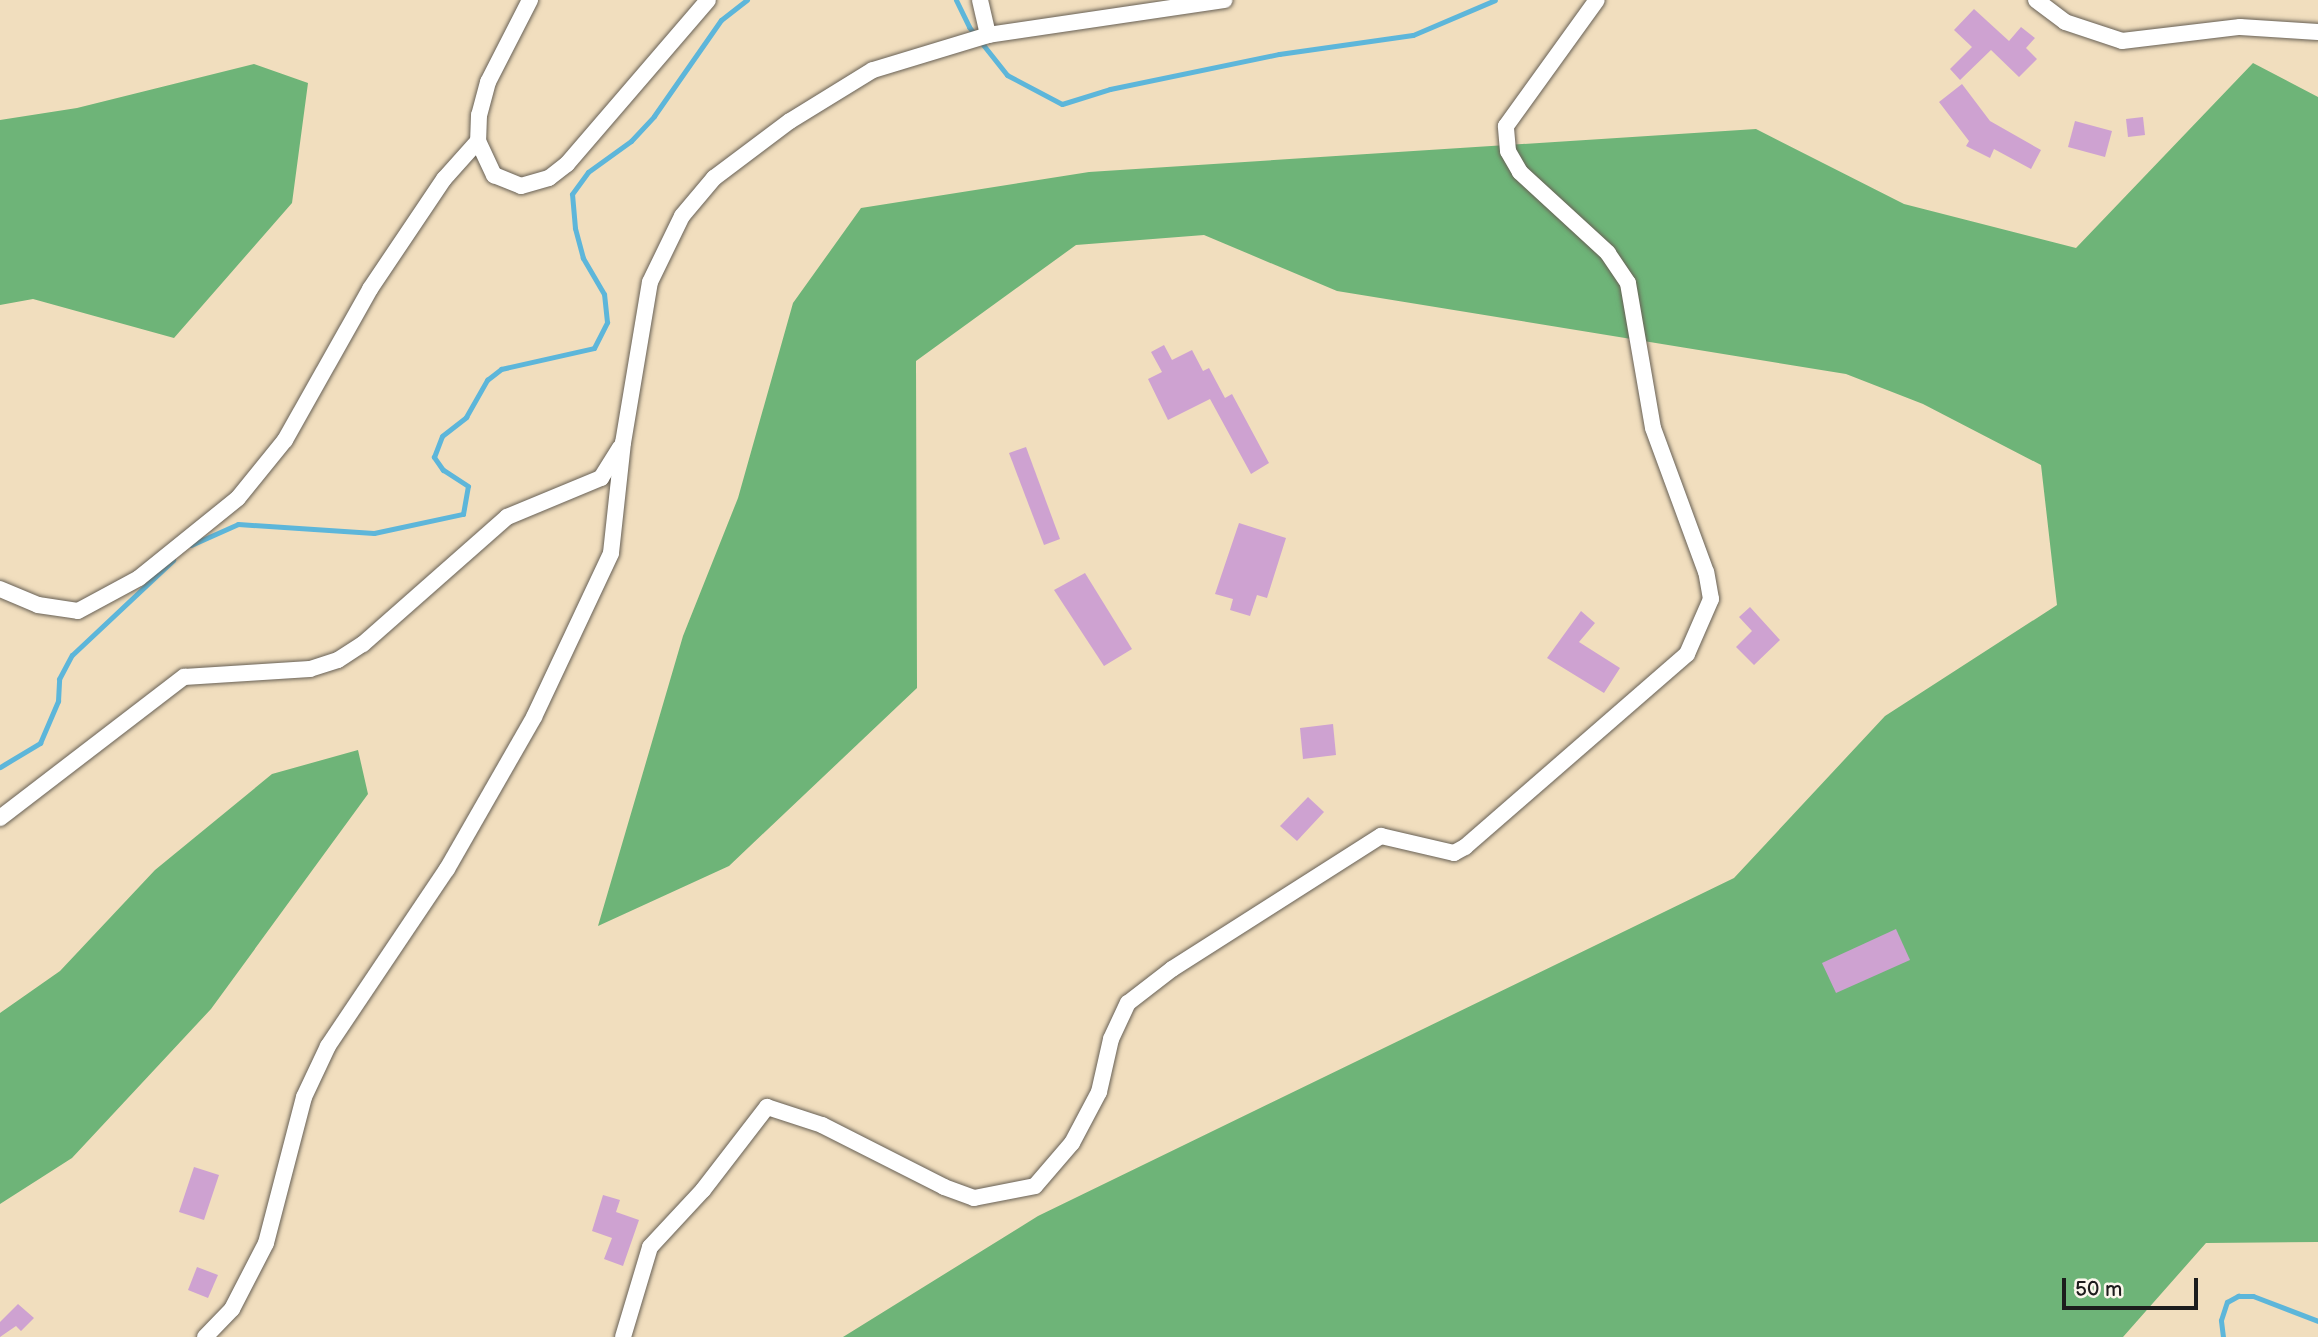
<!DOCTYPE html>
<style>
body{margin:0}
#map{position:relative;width:2318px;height:1337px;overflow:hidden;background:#f1debe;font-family:"Balsamiq Sans",sans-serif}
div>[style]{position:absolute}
.forest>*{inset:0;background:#6eb478}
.stream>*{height:5px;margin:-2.5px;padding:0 2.5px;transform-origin:2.5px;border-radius:2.5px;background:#5db6da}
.building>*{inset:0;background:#cea2d1}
.roads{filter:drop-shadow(0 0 2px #676055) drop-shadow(0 0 2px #676055)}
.street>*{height:16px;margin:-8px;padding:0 8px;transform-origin:8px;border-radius:8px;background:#fff}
span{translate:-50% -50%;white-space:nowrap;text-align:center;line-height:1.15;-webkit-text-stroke:7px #fbf7ec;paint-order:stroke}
.scale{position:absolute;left:2062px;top:1278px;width:136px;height:32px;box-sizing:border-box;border:4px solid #1c1c1c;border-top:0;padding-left:9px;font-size:21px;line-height:24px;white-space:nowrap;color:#1c1c1c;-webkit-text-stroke:5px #fbf7ec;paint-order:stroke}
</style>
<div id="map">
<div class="forest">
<div style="clip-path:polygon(2253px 63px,2318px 97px,2318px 1242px,2206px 1243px,2123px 1337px,843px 1337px,1038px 1216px,1734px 878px,1885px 716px,2057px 605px,2041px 465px,1923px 404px,1846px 374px,1337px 291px,1204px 235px,1076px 245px,916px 361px,917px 688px,729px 866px,598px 926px,683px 636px,738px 498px,793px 303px,861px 208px,1089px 172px,1756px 129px,1904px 204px,2076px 248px)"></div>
<div style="clip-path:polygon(254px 64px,308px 83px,292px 203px,174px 338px,33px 299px,0 305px,0 120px,77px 108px)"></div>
<div style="clip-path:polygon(358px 750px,368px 794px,211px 1009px,72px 1158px,0 1204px,0 1013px,60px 971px,155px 870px,272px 774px)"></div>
</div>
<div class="stream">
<div style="left:956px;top:0;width:30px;rotate:64deg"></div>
<div style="left:969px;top:27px;width:61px;rotate:51.6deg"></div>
<div style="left:1007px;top:75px;width:62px;rotate:27.8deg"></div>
<div style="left:1062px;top:104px;width:50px;rotate:-17.4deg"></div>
<div style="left:1110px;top:89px;width:173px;rotate:-11.7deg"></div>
<div style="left:1279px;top:54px;width:135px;rotate:-8.1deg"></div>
<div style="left:1413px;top:35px;width:89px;rotate:-23.1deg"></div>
<div style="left:191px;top:545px;width:51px;rotate:-24.1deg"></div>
<div style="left:238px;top:524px;width:136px;rotate:3.8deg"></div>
<div style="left:374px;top:533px;width:91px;rotate:-12.1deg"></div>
<div style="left:463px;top:514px;width:28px;rotate:-80deg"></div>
<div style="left:468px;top:486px;width:30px;rotate:-147deg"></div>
<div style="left:443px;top:470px;width:16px;rotate:-125deg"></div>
<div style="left:434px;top:457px;width:22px;rotate:-69deg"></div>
<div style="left:442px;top:436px;width:31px;rotate:-38deg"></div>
<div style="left:466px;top:417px;width:43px;rotate:-60.4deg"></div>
<div style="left:487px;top:380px;width:18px;rotate:-38deg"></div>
<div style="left:501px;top:369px;width:95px;rotate:-12.7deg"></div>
<div style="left:594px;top:348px;width:29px;rotate:-63deg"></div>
<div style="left:607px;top:322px;width:28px;rotate:-96deg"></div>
<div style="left:604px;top:294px;width:42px;rotate:-120.3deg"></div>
<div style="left:583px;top:258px;width:31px;rotate:-105deg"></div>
<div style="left:575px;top:228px;width:34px;rotate:-95deg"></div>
<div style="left:572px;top:194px;width:27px;rotate:-54deg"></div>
<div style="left:588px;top:172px;width:53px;rotate:-35.8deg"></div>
<div style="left:631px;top:141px;width:34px;rotate:-47deg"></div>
<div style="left:654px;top:116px;width:117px;rotate:-55.1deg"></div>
<div style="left:721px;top:20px;width:33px;rotate:-38deg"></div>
<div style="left:0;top:767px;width:47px;rotate:-31deg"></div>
<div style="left:40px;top:743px;width:46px;rotate:-66.8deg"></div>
<div style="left:58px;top:701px;width:22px;rotate:-87deg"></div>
<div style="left:59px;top:679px;width:27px;rotate:-62deg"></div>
<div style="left:72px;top:655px;width:139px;rotate:-43.2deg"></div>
<div style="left:2223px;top:1337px;width:17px;rotate:-97deg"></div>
<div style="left:2221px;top:1320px;width:19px;rotate:-72deg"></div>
<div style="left:2227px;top:1302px;width:13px;rotate:-29deg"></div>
<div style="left:2238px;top:1296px;width:15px"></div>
<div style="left:2253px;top:1296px;width:70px;rotate:21deg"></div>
</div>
<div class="building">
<div style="clip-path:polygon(1974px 9px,2009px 41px,2021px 27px,2035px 38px,2026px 48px,2037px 59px,2019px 77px,1991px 50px,1960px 80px,1950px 69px,1972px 47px,1954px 30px)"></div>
<div style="clip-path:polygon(1962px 84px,1990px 121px,2041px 150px,2031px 169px,1994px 149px,1990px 158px,1966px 146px,1969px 141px,1939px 102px)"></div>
<div style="clip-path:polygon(2143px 117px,2145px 135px,2128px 137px,2126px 119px)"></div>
<div style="clip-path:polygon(2075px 121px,2112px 131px,2105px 157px,2068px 147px)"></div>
<div style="clip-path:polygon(1164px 345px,1172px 360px,1192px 350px,1203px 371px,1209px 368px,1225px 398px,1232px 394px,1269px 463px,1251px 474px,1210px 399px,1168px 420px,1148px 379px,1162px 372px,1151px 352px)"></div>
<div style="clip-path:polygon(1026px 447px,1060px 539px,1044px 545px,1009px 453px)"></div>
<div style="clip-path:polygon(1239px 523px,1286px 538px,1267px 598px,1257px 595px,1250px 616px,1230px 610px,1233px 599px,1215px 594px)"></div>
<div style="clip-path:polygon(1085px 573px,1132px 649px,1104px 666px,1054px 590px)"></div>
<div style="clip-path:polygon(1750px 607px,1780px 640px,1754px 665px,1736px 647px,1752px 631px,1739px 617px)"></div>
<div style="clip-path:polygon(1581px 611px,1595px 623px,1579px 642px,1620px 668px,1604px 693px,1547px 658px)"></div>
<div style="clip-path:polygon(1333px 724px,1336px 755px,1303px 759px,1300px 728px)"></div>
<div style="clip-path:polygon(1308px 797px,1324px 812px,1297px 841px,1280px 826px)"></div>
<div style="clip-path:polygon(1896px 929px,1910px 960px,1836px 993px,1822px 963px)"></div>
<div style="clip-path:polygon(194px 1167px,219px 1175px,204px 1220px,179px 1212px)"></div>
<div style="clip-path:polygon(603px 1195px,620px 1200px,616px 1212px,639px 1220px,623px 1266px,604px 1259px,612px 1238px,592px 1231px)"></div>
<div style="clip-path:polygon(197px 1267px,218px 1275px,208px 1298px,188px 1290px)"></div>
<div style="clip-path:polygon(18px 1304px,34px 1318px,21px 1331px,16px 1326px,0 1337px,0 1322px)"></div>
</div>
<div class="roads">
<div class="street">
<div style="left:530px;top:0;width:92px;rotate:117.1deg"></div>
<div style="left:488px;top:82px;width:34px;rotate:105deg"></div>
<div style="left:479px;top:115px;width:26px;rotate:92deg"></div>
<div style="left:478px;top:141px;width:38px;rotate:65deg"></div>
<div style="left:494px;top:175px;width:29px;rotate:22deg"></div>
<div style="left:521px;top:186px;width:29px;rotate:-16deg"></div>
<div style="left:549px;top:178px;width:23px;rotate:-38deg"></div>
<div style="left:567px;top:164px;width:216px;rotate:-49.3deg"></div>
<div style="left:980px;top:0;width:36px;rotate:77deg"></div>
<div style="left:2036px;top:0;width:36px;rotate:37deg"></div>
<div style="left:2065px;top:22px;width:60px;rotate:18.4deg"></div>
<div style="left:2122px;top:41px;width:119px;rotate:-6.8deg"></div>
<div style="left:2240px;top:27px;width:78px;rotate:3.7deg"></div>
<div style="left:0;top:589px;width:41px;rotate:22.8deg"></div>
<div style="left:38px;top:605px;width:40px;rotate:8.5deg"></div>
<div style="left:78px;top:611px;width:69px;rotate:-28.4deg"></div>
<div style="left:139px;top:578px;width:127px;rotate:-38.9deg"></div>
<div style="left:238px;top:498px;width:75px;rotate:-51deg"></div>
<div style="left:285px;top:440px;width:173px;rotate:-60.6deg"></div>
<div style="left:370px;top:289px;width:133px;rotate:-56.1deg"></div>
<div style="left:444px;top:179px;width:51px;rotate:-48.2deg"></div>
<div style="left:0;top:818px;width:232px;rotate:-37.5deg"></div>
<div style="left:184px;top:677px;width:126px;rotate:-3.6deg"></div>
<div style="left:310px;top:669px;width:29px;rotate:-18deg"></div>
<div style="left:338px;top:660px;width:30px;rotate:-33deg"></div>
<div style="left:363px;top:644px;width:192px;rotate:-41.4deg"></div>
<div style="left:507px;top:517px;width:102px;rotate:-22.5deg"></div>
<div style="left:601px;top:478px;width:36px;rotate:-58deg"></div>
<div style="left:205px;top:1337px;width:39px;rotate:-46deg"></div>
<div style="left:232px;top:1309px;width:74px;rotate:-62.7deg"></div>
<div style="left:266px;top:1243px;width:151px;rotate:-75.4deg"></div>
<div style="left:304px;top:1097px;width:56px;rotate:-64.8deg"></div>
<div style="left:328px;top:1046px;width:213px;rotate:-56.1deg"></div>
<div style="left:447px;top:869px;width:175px;rotate:-60.2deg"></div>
<div style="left:534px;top:717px;width:181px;rotate:-64.8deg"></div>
<div style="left:611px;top:553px;width:111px;rotate:-83.8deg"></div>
<div style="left:623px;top:443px;width:163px;rotate:-80.5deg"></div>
<div style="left:650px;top:282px;width:73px;rotate:-64.1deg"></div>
<div style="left:682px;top:216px;width:50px;rotate:-49.9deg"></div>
<div style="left:714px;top:178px;width:95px;rotate:-36.9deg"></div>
<div style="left:790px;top:121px;width:97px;rotate:-31.6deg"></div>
<div style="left:873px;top:70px;width:120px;rotate:-16.9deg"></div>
<div style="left:988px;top:35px;width:239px;rotate:-8.4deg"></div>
<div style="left:623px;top:1337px;width:94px;rotate:-73.3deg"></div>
<div style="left:650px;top:1247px;width:78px;rotate:-47.1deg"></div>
<div style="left:703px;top:1190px;width:105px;rotate:-52.4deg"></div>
<div style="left:767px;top:1107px;width:58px;rotate:18.1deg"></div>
<div style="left:822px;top:1125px;width:137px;rotate:26.9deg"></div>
<div style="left:944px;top:1187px;width:32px;rotate:20deg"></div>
<div style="left:974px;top:1198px;width:62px;rotate:-11.1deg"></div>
<div style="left:1035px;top:1186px;width:57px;rotate:-49.3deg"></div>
<div style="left:1072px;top:1143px;width:58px;rotate:-62.1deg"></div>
<div style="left:1099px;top:1092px;width:54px;rotate:-77.2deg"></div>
<div style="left:1111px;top:1039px;width:40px;rotate:-65deg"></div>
<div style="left:1128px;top:1003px;width:56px;rotate:-37.7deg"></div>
<div style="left:1172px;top:969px;width:248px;rotate:-32.5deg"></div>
<div style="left:1381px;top:836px;width:75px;rotate:13.1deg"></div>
<div style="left:1454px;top:853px;width:13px;rotate:-29deg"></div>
<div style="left:1465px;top:847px;width:294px;rotate:-41deg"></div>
<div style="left:1687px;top:654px;width:60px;rotate:-66.4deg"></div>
<div style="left:1711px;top:599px;width:27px;rotate:-100deg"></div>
<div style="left:1706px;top:572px;width:153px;rotate:-110.2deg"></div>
<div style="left:1653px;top:428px;width:147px;rotate:-99.8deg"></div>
<div style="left:1628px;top:283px;width:36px;rotate:-124deg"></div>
<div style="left:1608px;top:253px;width:120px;rotate:-137.4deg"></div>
<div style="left:1520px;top:172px;width:24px;rotate:-120deg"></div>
<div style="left:1508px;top:151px;width:25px;rotate:-95deg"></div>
<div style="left:1506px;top:126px;width:155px;rotate:-54.2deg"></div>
</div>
</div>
<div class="scale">50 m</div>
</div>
